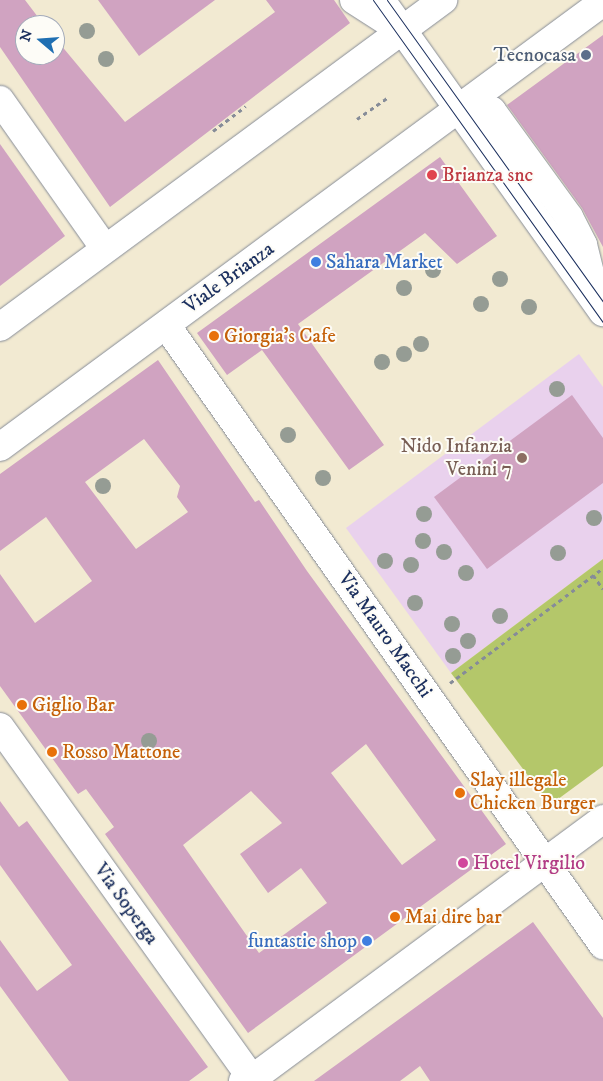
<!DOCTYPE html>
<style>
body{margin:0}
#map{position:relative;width:603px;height:1081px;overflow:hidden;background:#f2ead2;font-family:"IM FELL DW Pica",serif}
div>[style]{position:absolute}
.built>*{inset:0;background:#e9d1ed}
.green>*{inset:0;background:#b4c76a}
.building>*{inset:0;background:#d0a3c1}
.path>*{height:3px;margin-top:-1.5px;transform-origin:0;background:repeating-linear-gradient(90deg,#868c98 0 4px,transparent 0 8px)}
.roads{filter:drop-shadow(0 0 1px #868c98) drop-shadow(0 0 1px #868c98)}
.minor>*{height:28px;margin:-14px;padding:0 14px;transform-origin:14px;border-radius:14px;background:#fff}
.major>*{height:28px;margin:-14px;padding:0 14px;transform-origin:14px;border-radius:14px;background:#fff}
.tram>*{height:1px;margin:-0.5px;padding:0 0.5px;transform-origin:0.5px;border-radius:0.5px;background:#1b2f5e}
.trees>*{width:16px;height:16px;margin:-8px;border-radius:50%;background:#959c94}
.dots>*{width:14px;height:14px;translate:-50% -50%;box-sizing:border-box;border:2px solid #fdfcf7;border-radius:50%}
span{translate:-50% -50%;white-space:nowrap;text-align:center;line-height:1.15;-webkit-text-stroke:4px #fdfcf7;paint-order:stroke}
.service-label{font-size:20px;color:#4e5e75}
.right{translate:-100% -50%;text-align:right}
.health-label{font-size:20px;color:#be3a42}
.left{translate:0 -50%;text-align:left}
.shop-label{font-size:20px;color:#366cbe}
.street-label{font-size:20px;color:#1b2f5e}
.food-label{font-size:20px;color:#c56008}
.education-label{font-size:20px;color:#785e54}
.hotel-label{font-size:20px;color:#b23c85}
.north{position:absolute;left:15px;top:15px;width:50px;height:50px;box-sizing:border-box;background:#fdfcf7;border:1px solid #a3aaba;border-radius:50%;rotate:288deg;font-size:14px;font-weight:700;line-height:20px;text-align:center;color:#1b2f5e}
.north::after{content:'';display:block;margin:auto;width:18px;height:22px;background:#1f6fb2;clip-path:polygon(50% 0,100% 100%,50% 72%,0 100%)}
</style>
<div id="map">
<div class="built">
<div style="clip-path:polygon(579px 354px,603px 387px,603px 559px,451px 673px,346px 528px)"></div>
</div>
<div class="green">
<div style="clip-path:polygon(603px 559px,603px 766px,550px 805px,451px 673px)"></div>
</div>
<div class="building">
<div style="clip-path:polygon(0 0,25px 0,44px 25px,25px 25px,25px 55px,55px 55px,55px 38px,125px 122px,275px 12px,266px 0,334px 0,350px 23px,110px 207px,0 47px)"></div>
<div style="clip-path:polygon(98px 0,215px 0,139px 56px)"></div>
<div style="clip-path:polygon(603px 35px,603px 247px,582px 208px,507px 105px)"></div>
<div style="clip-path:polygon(0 144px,65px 236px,0 286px)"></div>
<div style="clip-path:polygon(440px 157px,497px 236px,457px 264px,425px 233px,298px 324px,384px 445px,349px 470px,262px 350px,227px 375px,197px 333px)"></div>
<div style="clip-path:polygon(evenodd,158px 360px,255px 502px,259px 500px,307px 571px,506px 844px,248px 1033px,105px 834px,114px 827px,86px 789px,78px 794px,0 686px,0 574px,35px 623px,92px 581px,46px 517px,0 551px,0 474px,158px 360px,144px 439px,180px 486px,177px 497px,188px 512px,136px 549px,85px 482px,144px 439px,158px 360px,366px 744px,436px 840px,402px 865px,331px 773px,366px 744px,158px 360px,251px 791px,282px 823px,240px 854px,268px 893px,301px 868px,327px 903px,259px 953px,183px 845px,251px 791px)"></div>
<div style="clip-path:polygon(572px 395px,603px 438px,603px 483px,487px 569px,434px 497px)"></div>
<div style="clip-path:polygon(0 801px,19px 827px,27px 821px,208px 1067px,189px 1081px,69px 1081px,0 986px,0 940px,37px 991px,72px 965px,0 865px)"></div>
<div style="clip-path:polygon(533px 922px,603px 1018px,603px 1081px,430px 1081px,420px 1066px,400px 1081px,314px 1081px)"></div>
</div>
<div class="path">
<div style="left:357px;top:119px;width:38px;rotate:-35deg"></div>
<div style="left:213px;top:131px;width:41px;rotate:-37.1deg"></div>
<div style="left:593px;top:575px;width:17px;rotate:54deg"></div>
<div style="left:450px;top:683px;width:191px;rotate:-36.9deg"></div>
</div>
<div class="roads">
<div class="minor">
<div style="left:354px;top:0;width:50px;rotate:32.7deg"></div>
<div style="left:381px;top:0;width:383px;rotate:54.6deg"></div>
<div style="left:0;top:100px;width:182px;rotate:54.8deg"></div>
<div style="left:458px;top:109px;width:34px;rotate:3deg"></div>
<div style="left:492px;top:111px;width:131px;rotate:54deg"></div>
<div style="left:569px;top:217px;width:31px;rotate:63deg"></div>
<div style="left:583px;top:245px;width:45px;rotate:76deg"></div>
<div style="left:166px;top:325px;width:759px;rotate:54.82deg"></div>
<div style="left:0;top:727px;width:435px;rotate:54.4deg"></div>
<div style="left:243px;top:1081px;width:9px;rotate:-13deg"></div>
<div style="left:252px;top:1079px;width:437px;rotate:-36.5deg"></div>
</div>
<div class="major">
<div style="left:0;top:327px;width:551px;rotate:-36.43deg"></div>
<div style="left:0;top:447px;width:749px;rotate:-36.43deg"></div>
</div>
</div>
<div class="tram">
<div style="left:373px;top:0;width:396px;rotate:54.5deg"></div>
<div style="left:387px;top:0;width:371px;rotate:54.4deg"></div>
</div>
<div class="trees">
<div style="left:87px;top:31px"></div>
<div style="left:106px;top:59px"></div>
<div style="left:433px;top:270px"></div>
<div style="left:500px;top:279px"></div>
<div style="left:404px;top:288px"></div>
<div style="left:481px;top:304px"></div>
<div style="left:529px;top:307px"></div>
<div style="left:421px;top:344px"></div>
<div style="left:404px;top:354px"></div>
<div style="left:382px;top:362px"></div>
<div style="left:557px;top:389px"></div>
<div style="left:288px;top:435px"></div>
<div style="left:323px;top:478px"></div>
<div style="left:103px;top:486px"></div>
<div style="left:424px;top:514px"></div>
<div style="left:594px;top:518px"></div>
<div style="left:423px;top:541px"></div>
<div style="left:444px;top:552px"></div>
<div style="left:558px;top:553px"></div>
<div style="left:385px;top:561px"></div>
<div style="left:411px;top:565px"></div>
<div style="left:466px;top:573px"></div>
<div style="left:415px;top:603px"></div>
<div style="left:500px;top:616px"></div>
<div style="left:452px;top:624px"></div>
<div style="left:468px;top:641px"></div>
<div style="left:453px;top:656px"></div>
<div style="left:149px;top:741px"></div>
</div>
<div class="dots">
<div style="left:586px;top:55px;background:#5c6f8a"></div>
<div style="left:432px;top:175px;background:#e0444e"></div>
<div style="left:316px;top:262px;background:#3f7fe0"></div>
<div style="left:214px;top:336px;background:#e8710a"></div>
<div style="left:522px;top:458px;background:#8d6e63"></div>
<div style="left:22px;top:705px;background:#e8710a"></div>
<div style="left:52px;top:752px;background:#e8710a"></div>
<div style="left:460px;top:793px;background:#e8710a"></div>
<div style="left:463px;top:863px;background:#d1479c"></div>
<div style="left:395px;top:917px;background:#e8710a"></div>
<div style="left:367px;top:941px;background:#3f7fe0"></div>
</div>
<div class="service-label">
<span class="right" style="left:576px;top:55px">Tecnocasa</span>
</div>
<div class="health-label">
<span class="left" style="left:442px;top:175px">Brianza snc</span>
</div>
<div class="shop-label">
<span class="left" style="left:326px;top:262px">Sahara Market</span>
<span class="right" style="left:357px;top:941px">funtastic shop</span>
</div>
<div class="street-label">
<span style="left:229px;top:278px;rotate:-36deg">Viale Brianza</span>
<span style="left:385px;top:635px;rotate:55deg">Via Mauro Macchi</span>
<span style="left:126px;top:904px;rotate:54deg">Via Soperga</span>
</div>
<div class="food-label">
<span class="left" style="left:224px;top:336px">Giorgia's Cafe</span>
<span class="left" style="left:32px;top:705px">Giglio Bar</span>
<span class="left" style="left:62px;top:752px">Rosso Mattone</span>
<span class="left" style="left:470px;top:792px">Slay illegale<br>Chicken Burger</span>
<span class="left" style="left:405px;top:917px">Mai dire bar</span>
</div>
<div class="education-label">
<span class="right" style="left:512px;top:458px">Nido Infanzia<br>Venini 7</span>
</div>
<div class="hotel-label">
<span class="left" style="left:473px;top:863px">Hotel Virgilio</span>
</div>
<div class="north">N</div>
</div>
